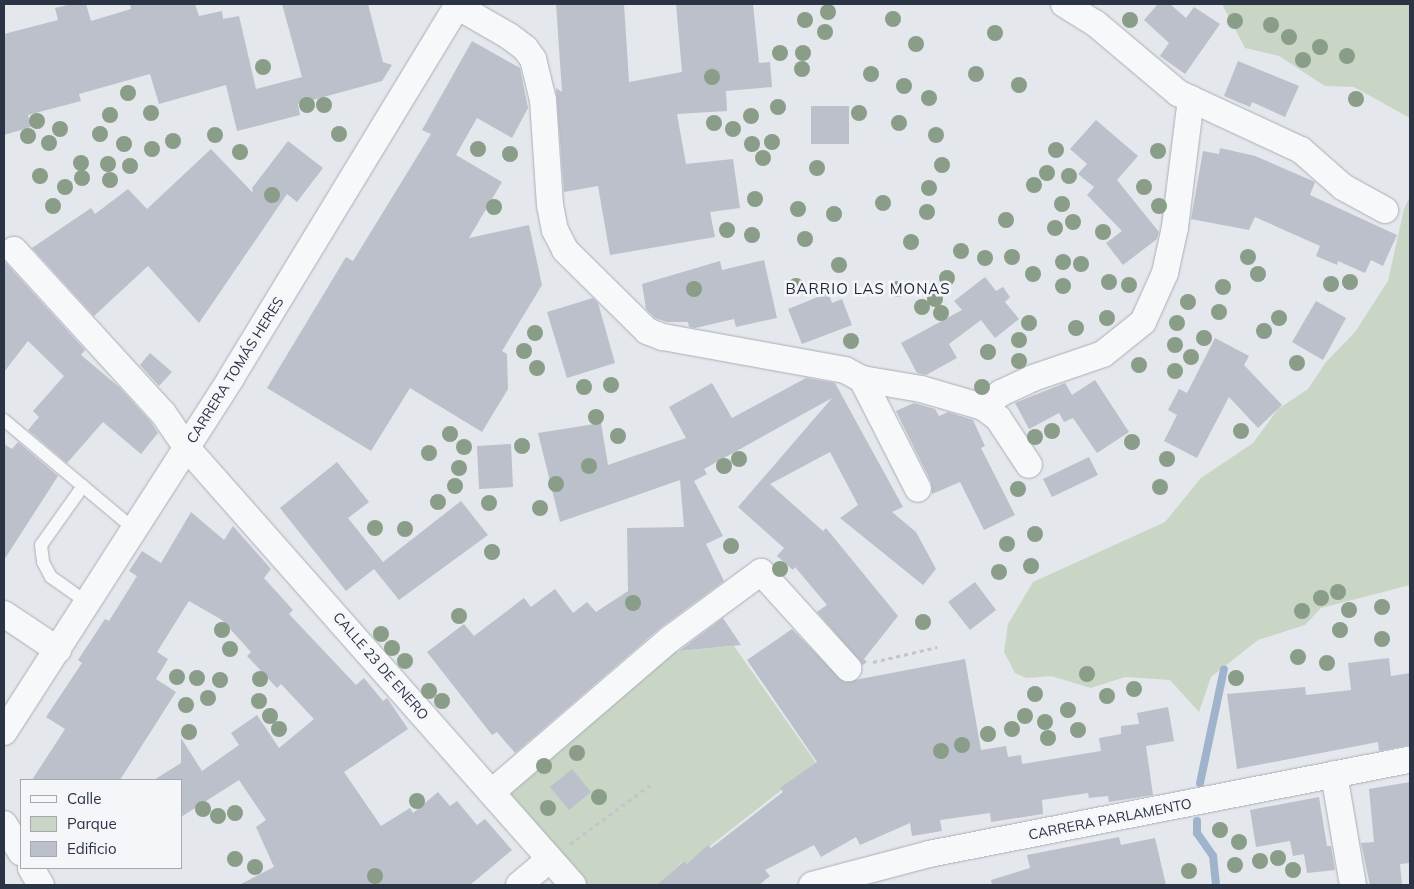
<!DOCTYPE html>
<meta charset="utf-8">
<style>
body{margin:0}
#map{position:relative;width:1414px;height:889px;overflow:hidden;background:#e4e7ec;font-family:Mulish,sans-serif}
div>[style]{position:absolute}
.green>*{inset:0;background:#c9d6c5}
.stream>*{height:8px;margin:-4px;padding:0 4px;transform-origin:4px;border-radius:4px;background:#9fb4cc}
.building>*{inset:0;background:#bbc0ca}
.path>*{height:3px;margin-top:-1.5px;transform-origin:0;background:repeating-linear-gradient(90deg,#c2c5cb 0 4px,transparent 0 8px)}
.roads{filter:drop-shadow(0 0 1px #a9aeb7) drop-shadow(0 0 1px #a9aeb7)}
.service>*{height:12px;margin:-6px;padding:0 6px;transform-origin:6px;border-radius:6px;background:#f7f8fa}
.minor>*{height:26px;margin:-13px;padding:0 13px;transform-origin:13px;border-radius:13px;background:#f7f8fa}
.trees>*{width:16px;height:16px;margin:-8px;border-radius:50%;background:#899d89}
span{translate:-50% -50%;white-space:nowrap;text-align:center;line-height:1.15;-webkit-text-stroke:5px #f4f6f9;paint-order:stroke}
.street-label{font-size:14px;color:#2b3445}
.neighbourhood-label{font-size:15px;color:#1d2536;letter-spacing:1px}
.frame{position:absolute;inset:0;border:5px solid #2b3445;pointer-events:none}
.legend{position:absolute;left:20px;top:779px;width:162px;height:90px;box-sizing:border-box;background:#f4f6f9;border:1px solid #a4a8b1;margin:0;padding:6px 9px;list-style:none;font-size:15px;color:#2b3445}
.legend li{display:flex;align-items:center;gap:10px;height:25px}
.legend b{width:25px;border:1px solid #a4a8b1}
</style>
<div id="map">
<div class="green">
<div style="clip-path:polygon(1222px 4px,1410px 4px,1410px 118px,1354px 87px,1325px 86px,1279px 56px,1245px 48px)"></div>
<div style="clip-path:polygon(1410px 196px,1410px 585px,1321px 608px,1305px 625px,1258px 640px,1211px 677px,1199px 712px,1170px 680px,1125px 677px,1091px 688px,1051px 676px,1026px 678px,1015px 673px,1004px 652px,1008px 624px,1033px 582px,1165px 522px,1201px 478px,1253px 443px,1278px 409px,1308px 389px,1326px 362px,1355px 332px,1388px 281px,1404px 209px)"></div>
<div style="clip-path:polygon(734px 646px,816px 763px,687px 864px,683px 861px,670px 873px,674px 878px,665px 885px,573px 885px,492px 792px,670px 652px)"></div>
</div>
<div class="stream">
<div style="left:1200px;top:783px;width:116px;rotate:-78.1deg"></div>
<div style="left:1197px;top:821px;width:12px;rotate:90deg"></div>
<div style="left:1197px;top:833px;width:28px;rotate:55deg"></div>
<div style="left:1213px;top:856px;width:29px;rotate:84deg"></div>
</div>
<div class="building">
<div style="clip-path:polygon(72px 4px,86px 4px,91px 21px,131px 9px,130px 4px,195px 4px,199px 16px,222px 11px,223px 19px,239px 16px,256px 89px,302px 77px,282px 4px,368px 4px,383px 62px,392px 65px,382px 81px,298px 104px,300px 115px,237px 131px,226px 85px,159px 104px,150px 74px,79px 94px,81px 101px,28px 115px,31px 127px,4px 135px,4px 34px,58px 20px,55px 8px)"></div>
<div style="clip-path:polygon(556px 4px,624px 4px,629px 82px,682px 72px,676px 4px,753px 4px,759px 63px,770px 62px,772px 87px,726px 91px,727px 111px,677px 114px,686px 164px,733px 159px,740px 208px,710px 212px,715px 237px,610px 255px,598px 186px,564px 192px,556px 88px,562px 92px)"></div>
<div style="clip-path:polygon(1158px 4px,1170px 4px,1186px 18px,1194px 7px,1220px 24px,1185px 74px,1160px 56px,1169px 43px,1144px 20px)"></div>
<div style="clip-path:polygon(472px 41px,520px 68px,528px 108px,512px 138px,477px 118px,456px 155px,502px 182px,469px 238px,529px 225px,542px 285px,502px 351px,507px 354px,508px 389px,482px 432px,410px 388px,371px 451px,267px 388px,346px 257px,353px 261px,431px 134px,422px 130px)"></div>
<div style="clip-path:polygon(1238px 61px,1299px 86px,1285px 117px,1252px 102px,1250px 107px,1224px 96px)"></div>
<div style="clip-path:polygon(811px 106px,849px 106px,849px 144px,811px 144px)"></div>
<div style="clip-path:polygon(1096px 120px,1138px 156px,1117px 180px,1159px 232px,1157px 239px,1123px 265px,1106px 243px,1122px 231px,1087px 195px,1094px 187px,1078px 174px,1087px 164px,1070px 149px)"></div>
<div style="clip-path:polygon(288px 141px,323px 168px,297px 202px,287px 194px,199px 323px,148px 266px,94px 316px,32px 248px,91px 208px,95px 214px,128px 189px,147px 209px,211px 149px,253px 193px,252px 188px)"></div>
<div style="clip-path:polygon(1220px 148px,1255px 156px,1315px 182px,1310px 195px,1397px 235px,1383px 266px,1371px 260px,1365px 273px,1338px 261px,1337px 265px,1316px 256px,1320px 246px,1255px 217px,1249px 230px,1191px 219px,1203px 151px,1219px 154px)"></div>
<div style="clip-path:polygon(764px 260px,777px 318px,736px 327px,734px 319px,695px 328px,689px 327px,688px 322px,667px 322px,655px 318px,646px 309px,642px 284px,720px 261px,722px 270px)"></div>
<div style="clip-path:polygon(4px 261px,85px 350px,81px 355px,119px 387px,151px 422px,158px 433px,141px 454px,103px 422px,67px 463px,28px 430px,39px 417px,33px 411px,64px 376px,28px 341px,4px 372px)"></div>
<div style="clip-path:polygon(985px 277px,996px 291px,1003px 287px,1010px 297px,1005px 302px,1019px 319px,995px 338px,981px 320px,949px 344px,957px 358px,926px 375px,917px 373px,901px 343px,962px 310px,954px 301px)"></div>
<div style="clip-path:polygon(828px 293px,832px 303px,842px 299px,852px 325px,802px 344px,788px 309px)"></div>
<div style="clip-path:polygon(593px 298px,598px 303px,615px 363px,567px 378px,547px 312px)"></div>
<div style="clip-path:polygon(1316px 301px,1346px 318px,1323px 360px,1292px 342px)"></div>
<div style="clip-path:polygon(1215px 338px,1249px 356px,1244px 365px,1282px 405px,1258px 428px,1229px 397px,1197px 458px,1164px 441px,1177px 415px,1168px 410px,1179px 389px,1187px 393px)"></div>
<div style="clip-path:polygon(150px 353px,172px 372px,159px 386px,140px 365px)"></div>
<div style="clip-path:polygon(806px 378px,835px 383px,903px 507px,892px 512px,916px 532px,936px 569px,923px 585px,840px 518px,858px 505px,830px 452px,770px 484px,823px 531px,826px 528px,898px 616px,864px 659px,867px 662px,863px 665px,817px 612px,827px 605px,795px 567px,793px 570px,777px 556px,784px 548px,738px 507px,832px 398px,704px 469px,707px 474px,694px 481px,723px 536px,706px 544px,724px 581px,660px 628px,515px 753px,497px 732px,492px 735px,427px 652px,464px 624px,474px 636px,524px 598px,531px 607px,555px 589px,573px 613px,587px 602px,596px 612px,628px 591px,627px 528px,684px 527px,680px 480px,560px 522px,538px 433px,601px 423px,608px 465px,686px 438px,669px 407px,712px 383px,732px 418px)"></div>
<div style="clip-path:polygon(1095px 380px,1129px 432px,1097px 453px,1073px 418px,1064px 422px,1059px 413px,1029px 429px,1015px 403px,1065px 383px,1072px 395px)"></div>
<div style="clip-path:polygon(914px 403px,935px 409px,939px 416px,948px 412px,973px 420px,985px 446px,981px 448px,1015px 515px,984px 530px,960px 482px,932px 494px,931px 482px,896px 411px)"></div>
<div style="clip-path:polygon(18px 442px,58px 476px,4px 560px,4px 444px,12px 449px)"></div>
<div style="clip-path:polygon(511px 444px,513px 487px,479px 489px,477px 446px)"></div>
<div style="clip-path:polygon(1089px 457px,1098px 475px,1052px 497px,1043px 479px)"></div>
<div style="clip-path:polygon(337px 462px,369px 502px,348px 518px,383px 562px,461px 501px,488px 535px,399px 600px,374px 569px,346px 591px,280px 508px)"></div>
<div style="clip-path:polygon(191px 512px,224px 540px,233px 526px,271px 569px,264px 578px,293px 610px,289px 614px,356px 685px,364px 678px,383px 701px,387px 698px,408px 729px,344px 772px,381px 826px,410px 808px,413px 813px,438px 792px,450px 806px,457px 801px,477px 825px,485px 819px,512px 850px,470px 885px,239px 885px,274px 867px,256px 827px,266px 820px,239px 780px,181px 817px,181px 780px,154px 780px,181px 763px,181px 738px,202px 771px,239px 745px,231px 733px,257px 715px,279px 748px,314px 719px,281px 684px,277px 688px,247px 656px,251px 652px,222px 620px,189px 601px,157px 652px,168px 659px,156px 679px,176px 692px,120px 780px,32px 780px,65px 729px,46px 717px,82px 663px,78px 660px,105px 619px,109px 621px,137px 576px,129px 571px,142px 551px,161px 563px)"></div>
<div style="clip-path:polygon(975px 582px,996px 610px,970px 630px,948px 602px)"></div>
<div style="clip-path:polygon(723px 618px,741px 645px,679px 651px)"></div>
<div style="clip-path:polygon(792px 629px,844px 682px,965px 659px,981px 750px,1006px 746px,1008px 757px,1021px 755px,1022px 764px,1101px 751px,1099px 738px,1121px 734px,1121px 726px,1139px 724px,1137px 713px,1168px 707px,1174px 741px,1146px 746px,1153px 795px,1109px 802px,1108px 796px,1089px 798px,1088px 793px,1042px 800px,1043px 814px,991px 822px,990px 813px,940px 820px,942px 831px,912px 836px,910px 823px,860px 845px,856px 837px,821px 857px,814px 845px,765px 870px,770px 876px,759px 885px,657px 885px,684px 861px,687px 864px,708px 845px,711px 848px,783px 792px,780px 788px,817px 762px,747px 660px)"></div>
<div style="clip-path:polygon(1389px 658px,1391px 676px,1410px 673px,1410px 745px,1379px 751px,1378px 742px,1237px 769px,1227px 694px,1305px 687px,1306px 695px,1351px 690px,1348px 663px)"></div>
<div style="clip-path:polygon(572px 769px,591px 792px,569px 810px,550px 787px)"></div>
<div style="clip-path:polygon(1410px 782px,1410px 863px,1400px 864px,1402px 885px,1370px 885px,1361px 843px,1374px 842px,1369px 789px)"></div>
<div style="clip-path:polygon(1319px 797px,1327px 846px,1331px 846px,1335px 870px,1307px 873px,1304px 854px,1293px 856px,1290px 841px,1256px 847px,1250px 810px)"></div>
<div style="clip-path:polygon(1119px 837px,1121px 845px,1155px 838px,1166px 885px,992px 885px,991px 880px,1030px 868px,1027px 855px)"></div>
</div>
<div class="path">
<div style="left:873px;top:662px;width:66px;rotate:-13.2deg"></div>
<div style="left:570px;top:844px;width:99px;rotate:-36.4deg"></div>
</div>
<div class="roads">
<div class="service">
<div style="left:4px;top:420px;width:171px;rotate:40deg"></div>
<div style="left:83px;top:486px;width:72px;rotate:125.4deg"></div>
<div style="left:41px;top:545px;width:17px;rotate:83deg"></div>
<div style="left:43px;top:562px;width:17px;rotate:62deg"></div>
<div style="left:51px;top:577px;width:45px;rotate:35.1deg"></div>
</div>
<div class="minor">
<div style="left:1064px;top:4px;width:36px;rotate:32deg"></div>
<div style="left:1095px;top:23px;width:109px;rotate:40.1deg"></div>
<div style="left:1178px;top:93px;width:136px;rotate:24.9deg"></div>
<div style="left:1301px;top:150px;width:56px;rotate:41.4deg"></div>
<div style="left:1343px;top:187px;width:48px;rotate:28.7deg"></div>
<div style="left:457px;top:6px;width:60px;rotate:30deg"></div>
<div style="left:509px;top:36px;width:20px;rotate:37deg"></div>
<div style="left:525px;top:48px;width:14px;rotate:54deg"></div>
<div style="left:533px;top:59px;width:42px;rotate:76.3deg"></div>
<div style="left:543px;top:100px;width:105px;rotate:86.2deg"></div>
<div style="left:550px;top:205px;width:25px;rotate:79deg"></div>
<div style="left:555px;top:230px;width:22px;rotate:63deg"></div>
<div style="left:565px;top:250px;width:115px;rotate:44.6deg"></div>
<div style="left:647px;top:331px;width:17px;rotate:21deg"></div>
<div style="left:663px;top:337px;width:185px;rotate:10.3deg"></div>
<div style="left:845px;top:370px;width:19px;rotate:28deg"></div>
<div style="left:862px;top:379px;width:123px;rotate:63deg"></div>
<div style="left:14px;top:250px;width:221px;rotate:47.6deg"></div>
<div style="left:163px;top:413px;width:42px;rotate:55.6deg"></div>
<div style="left:187px;top:448px;width:583px;rotate:48.55deg"></div>
<div style="left:862px;top:379px;width:60px;rotate:9.6deg"></div>
<div style="left:921px;top:389px;width:65px;rotate:16.2deg"></div>
<div style="left:983px;top:407px;width:19px;rotate:36deg"></div>
<div style="left:998px;top:418px;width:56px;rotate:56.6deg"></div>
<div style="left:983px;top:407px;width:23px;rotate:-38deg"></div>
<div style="left:1001px;top:393px;width:35px;rotate:-25deg"></div>
<div style="left:1033px;top:378px;width:74px;rotate:-18.9deg"></div>
<div style="left:1103px;top:354px;width:51px;rotate:-38.7deg"></div>
<div style="left:1143px;top:322px;width:54px;rotate:-65.8deg"></div>
<div style="left:1165px;top:273px;width:47px;rotate:-77.7deg"></div>
<div style="left:1175px;top:227px;width:129px;rotate:-82.9deg"></div>
<div style="left:4px;top:614px;width:65px;rotate:33.7deg"></div>
<div style="left:4px;top:732px;width:421px;rotate:-57.3deg"></div>
<div style="left:231px;top:378px;width:437px;rotate:-58.7deg"></div>
<div style="left:1334px;top:774px;width:113px;rotate:80.3deg"></div>
<div style="left:492px;top:792px;width:235px;rotate:-40.7deg"></div>
<div style="left:670px;top:639px;width:113px;rotate:-36.4deg"></div>
<div style="left:761px;top:572px;width:130px;rotate:47.8deg"></div>
<div style="left:4px;top:824px;width:33px;rotate:59deg"></div>
<div style="left:31px;top:868px;width:20px;rotate:60deg"></div>
<div style="left:519px;top:885px;width:40px;rotate:-40deg"></div>
<div style="left:812px;top:885px;width:121px;rotate:-14.8deg"></div>
<div style="left:929px;top:854px;width:490px;rotate:-11.1deg"></div>
</div>
</div>
<div class="trees">
<div style="left:828px;top:12px"></div>
<div style="left:893px;top:19px"></div>
<div style="left:805px;top:20px"></div>
<div style="left:1130px;top:20px"></div>
<div style="left:1235px;top:21px"></div>
<div style="left:1271px;top:25px"></div>
<div style="left:825px;top:32px"></div>
<div style="left:995px;top:33px"></div>
<div style="left:1289px;top:37px"></div>
<div style="left:916px;top:44px"></div>
<div style="left:1320px;top:47px"></div>
<div style="left:780px;top:53px"></div>
<div style="left:803px;top:53px"></div>
<div style="left:1347px;top:56px"></div>
<div style="left:1303px;top:60px"></div>
<div style="left:263px;top:67px"></div>
<div style="left:802px;top:69px"></div>
<div style="left:871px;top:74px"></div>
<div style="left:976px;top:74px"></div>
<div style="left:712px;top:77px"></div>
<div style="left:1019px;top:85px"></div>
<div style="left:904px;top:86px"></div>
<div style="left:128px;top:93px"></div>
<div style="left:929px;top:98px"></div>
<div style="left:1356px;top:99px"></div>
<div style="left:307px;top:105px"></div>
<div style="left:324px;top:105px"></div>
<div style="left:778px;top:107px"></div>
<div style="left:151px;top:113px"></div>
<div style="left:859px;top:113px"></div>
<div style="left:110px;top:115px"></div>
<div style="left:751px;top:116px"></div>
<div style="left:37px;top:121px"></div>
<div style="left:714px;top:123px"></div>
<div style="left:899px;top:123px"></div>
<div style="left:60px;top:129px"></div>
<div style="left:733px;top:129px"></div>
<div style="left:100px;top:134px"></div>
<div style="left:339px;top:134px"></div>
<div style="left:215px;top:135px"></div>
<div style="left:936px;top:135px"></div>
<div style="left:28px;top:136px"></div>
<div style="left:173px;top:141px"></div>
<div style="left:772px;top:142px"></div>
<div style="left:49px;top:143px"></div>
<div style="left:124px;top:144px"></div>
<div style="left:752px;top:144px"></div>
<div style="left:152px;top:149px"></div>
<div style="left:478px;top:149px"></div>
<div style="left:1056px;top:150px"></div>
<div style="left:1158px;top:151px"></div>
<div style="left:240px;top:152px"></div>
<div style="left:510px;top:154px"></div>
<div style="left:763px;top:158px"></div>
<div style="left:81px;top:163px"></div>
<div style="left:108px;top:164px"></div>
<div style="left:942px;top:165px"></div>
<div style="left:130px;top:166px"></div>
<div style="left:817px;top:168px"></div>
<div style="left:1047px;top:173px"></div>
<div style="left:40px;top:176px"></div>
<div style="left:1069px;top:176px"></div>
<div style="left:82px;top:178px"></div>
<div style="left:110px;top:180px"></div>
<div style="left:1034px;top:185px"></div>
<div style="left:65px;top:187px"></div>
<div style="left:1144px;top:187px"></div>
<div style="left:929px;top:188px"></div>
<div style="left:272px;top:195px"></div>
<div style="left:755px;top:199px"></div>
<div style="left:883px;top:203px"></div>
<div style="left:1062px;top:204px"></div>
<div style="left:53px;top:206px"></div>
<div style="left:1159px;top:206px"></div>
<div style="left:494px;top:207px"></div>
<div style="left:798px;top:209px"></div>
<div style="left:927px;top:212px"></div>
<div style="left:834px;top:214px"></div>
<div style="left:1006px;top:220px"></div>
<div style="left:1073px;top:222px"></div>
<div style="left:1055px;top:228px"></div>
<div style="left:727px;top:230px"></div>
<div style="left:1103px;top:232px"></div>
<div style="left:752px;top:235px"></div>
<div style="left:805px;top:239px"></div>
<div style="left:911px;top:242px"></div>
<div style="left:961px;top:251px"></div>
<div style="left:1012px;top:257px"></div>
<div style="left:1248px;top:257px"></div>
<div style="left:985px;top:258px"></div>
<div style="left:1063px;top:262px"></div>
<div style="left:1081px;top:264px"></div>
<div style="left:839px;top:265px"></div>
<div style="left:1033px;top:274px"></div>
<div style="left:1258px;top:274px"></div>
<div style="left:947px;top:278px"></div>
<div style="left:1109px;top:282px"></div>
<div style="left:1350px;top:282px"></div>
<div style="left:1331px;top:284px"></div>
<div style="left:1129px;top:285px"></div>
<div style="left:796px;top:286px"></div>
<div style="left:1063px;top:286px"></div>
<div style="left:1223px;top:287px"></div>
<div style="left:694px;top:289px"></div>
<div style="left:898px;top:289px"></div>
<div style="left:935px;top:299px"></div>
<div style="left:1188px;top:302px"></div>
<div style="left:922px;top:307px"></div>
<div style="left:1219px;top:312px"></div>
<div style="left:941px;top:313px"></div>
<div style="left:1107px;top:318px"></div>
<div style="left:1279px;top:318px"></div>
<div style="left:1029px;top:323px"></div>
<div style="left:1177px;top:323px"></div>
<div style="left:1076px;top:328px"></div>
<div style="left:1264px;top:331px"></div>
<div style="left:535px;top:333px"></div>
<div style="left:1204px;top:338px"></div>
<div style="left:1019px;top:340px"></div>
<div style="left:851px;top:341px"></div>
<div style="left:1175px;top:345px"></div>
<div style="left:524px;top:351px"></div>
<div style="left:988px;top:352px"></div>
<div style="left:1191px;top:357px"></div>
<div style="left:1019px;top:361px"></div>
<div style="left:1297px;top:363px"></div>
<div style="left:1139px;top:365px"></div>
<div style="left:537px;top:368px"></div>
<div style="left:1175px;top:371px"></div>
<div style="left:611px;top:385px"></div>
<div style="left:584px;top:387px"></div>
<div style="left:982px;top:387px"></div>
<div style="left:596px;top:417px"></div>
<div style="left:1052px;top:431px"></div>
<div style="left:1241px;top:431px"></div>
<div style="left:450px;top:434px"></div>
<div style="left:618px;top:436px"></div>
<div style="left:1035px;top:437px"></div>
<div style="left:1132px;top:442px"></div>
<div style="left:522px;top:446px"></div>
<div style="left:464px;top:447px"></div>
<div style="left:429px;top:453px"></div>
<div style="left:739px;top:459px"></div>
<div style="left:1167px;top:459px"></div>
<div style="left:589px;top:466px"></div>
<div style="left:724px;top:466px"></div>
<div style="left:459px;top:468px"></div>
<div style="left:556px;top:484px"></div>
<div style="left:455px;top:486px"></div>
<div style="left:1160px;top:487px"></div>
<div style="left:1018px;top:489px"></div>
<div style="left:438px;top:502px"></div>
<div style="left:489px;top:503px"></div>
<div style="left:540px;top:508px"></div>
<div style="left:375px;top:528px"></div>
<div style="left:405px;top:529px"></div>
<div style="left:1035px;top:534px"></div>
<div style="left:1007px;top:544px"></div>
<div style="left:731px;top:546px"></div>
<div style="left:492px;top:552px"></div>
<div style="left:1031px;top:566px"></div>
<div style="left:780px;top:569px"></div>
<div style="left:999px;top:572px"></div>
<div style="left:1338px;top:592px"></div>
<div style="left:1321px;top:598px"></div>
<div style="left:633px;top:603px"></div>
<div style="left:1382px;top:607px"></div>
<div style="left:1349px;top:610px"></div>
<div style="left:1302px;top:611px"></div>
<div style="left:459px;top:616px"></div>
<div style="left:923px;top:622px"></div>
<div style="left:222px;top:630px"></div>
<div style="left:1340px;top:630px"></div>
<div style="left:381px;top:634px"></div>
<div style="left:1382px;top:639px"></div>
<div style="left:392px;top:648px"></div>
<div style="left:230px;top:649px"></div>
<div style="left:1298px;top:657px"></div>
<div style="left:405px;top:661px"></div>
<div style="left:1327px;top:663px"></div>
<div style="left:1087px;top:674px"></div>
<div style="left:177px;top:677px"></div>
<div style="left:197px;top:678px"></div>
<div style="left:1236px;top:678px"></div>
<div style="left:260px;top:679px"></div>
<div style="left:220px;top:680px"></div>
<div style="left:1134px;top:689px"></div>
<div style="left:429px;top:691px"></div>
<div style="left:1035px;top:694px"></div>
<div style="left:1107px;top:696px"></div>
<div style="left:208px;top:698px"></div>
<div style="left:259px;top:701px"></div>
<div style="left:442px;top:701px"></div>
<div style="left:186px;top:705px"></div>
<div style="left:1068px;top:710px"></div>
<div style="left:270px;top:716px"></div>
<div style="left:1025px;top:716px"></div>
<div style="left:1045px;top:722px"></div>
<div style="left:279px;top:729px"></div>
<div style="left:1012px;top:729px"></div>
<div style="left:1078px;top:730px"></div>
<div style="left:189px;top:732px"></div>
<div style="left:988px;top:734px"></div>
<div style="left:1048px;top:738px"></div>
<div style="left:962px;top:745px"></div>
<div style="left:941px;top:751px"></div>
<div style="left:577px;top:753px"></div>
<div style="left:544px;top:766px"></div>
<div style="left:599px;top:797px"></div>
<div style="left:417px;top:801px"></div>
<div style="left:548px;top:808px"></div>
<div style="left:203px;top:809px"></div>
<div style="left:235px;top:813px"></div>
<div style="left:218px;top:816px"></div>
<div style="left:1220px;top:830px"></div>
<div style="left:1239px;top:842px"></div>
<div style="left:1278px;top:858px"></div>
<div style="left:235px;top:859px"></div>
<div style="left:1260px;top:861px"></div>
<div style="left:1235px;top:865px"></div>
<div style="left:255px;top:867px"></div>
<div style="left:1293px;top:870px"></div>
<div style="left:1189px;top:871px"></div>
<div style="left:375px;top:876px"></div>
</div>
<div class="street-label">
<span style="left:235px;top:370px;rotate:-58deg">CARRERA TOMÁS HERES</span>
<span style="left:381px;top:666px;rotate:49deg">CALLE 23 DE ENERO</span>
<span style="left:1110px;top:819px;rotate:-11deg">CARRERA PARLAMENTO</span>
</div>
<div class="neighbourhood-label">
<span style="left:868px;top:289px">BARRIO LAS MONAS</span>
</div>
<div class="frame"></div>
<ul class="legend">
<li><b style="height:6px;background:#f7f8fa"></b>Calle</li>
<li><b style="height:14px;background:#c9d6c5"></b>Parque</li>
<li><b style="height:14px;background:#bbc0ca"></b>Edificio</li>
</ul>
</div>
